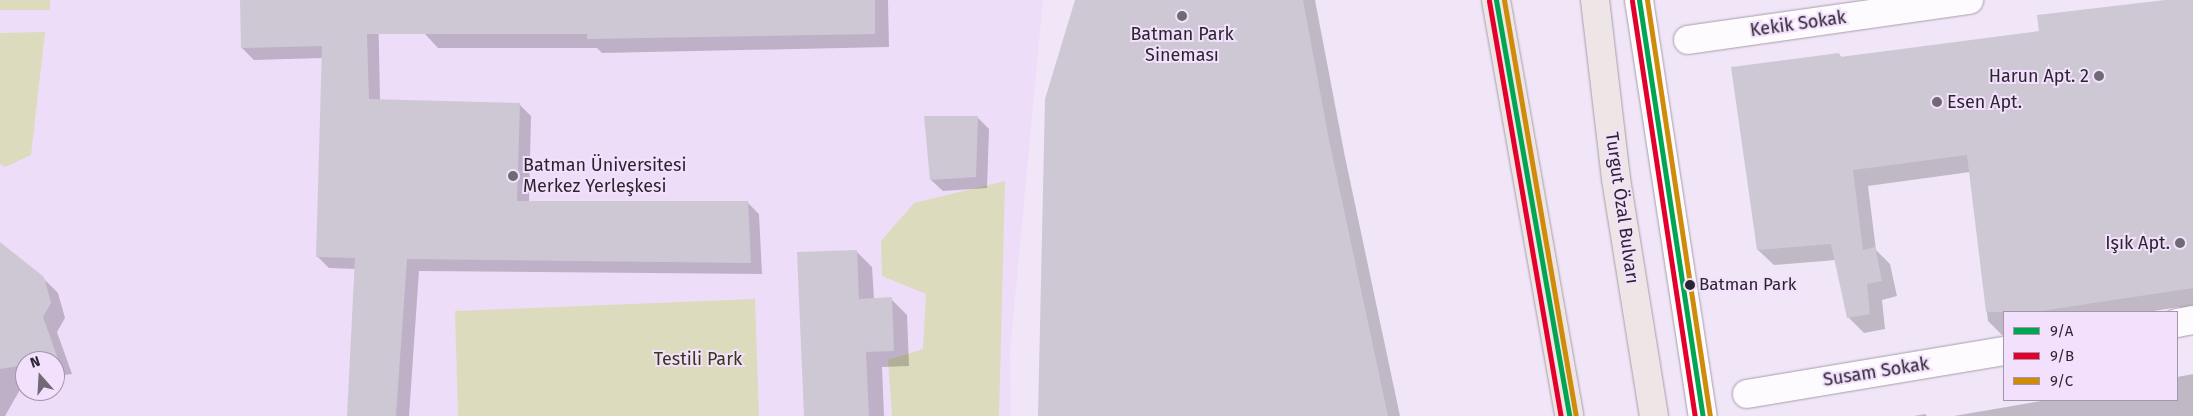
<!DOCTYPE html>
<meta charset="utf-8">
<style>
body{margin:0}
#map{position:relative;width:2193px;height:416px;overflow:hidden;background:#f1e6f7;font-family:"Fira Sans",sans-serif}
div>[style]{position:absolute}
.built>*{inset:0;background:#eeddf8}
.green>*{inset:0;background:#dcdbbd}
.shadow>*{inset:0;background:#0003}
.building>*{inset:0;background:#cec8d5}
.roads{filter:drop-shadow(0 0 1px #a69eab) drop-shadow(0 0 1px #a69eab)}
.minor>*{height:28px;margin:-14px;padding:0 14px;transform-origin:14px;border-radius:14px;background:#fdfbfe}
.major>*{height:28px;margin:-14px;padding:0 14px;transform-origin:14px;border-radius:14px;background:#eee6e6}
.bus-1>*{height:5px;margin:-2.5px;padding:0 2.5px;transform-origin:2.5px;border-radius:2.5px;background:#00a651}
.bus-2>*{height:5px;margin:-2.5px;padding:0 2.5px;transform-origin:2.5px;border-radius:2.5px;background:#e4002b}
.bus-3>*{height:5px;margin:-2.5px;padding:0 2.5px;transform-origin:2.5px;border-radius:2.5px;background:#ce8c0a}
.dots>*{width:14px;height:14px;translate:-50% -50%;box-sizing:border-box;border:2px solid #f2e0fd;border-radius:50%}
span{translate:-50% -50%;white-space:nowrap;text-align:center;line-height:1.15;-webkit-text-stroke:4px #f2e0fd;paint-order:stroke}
.bus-label{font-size:17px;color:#2c2530}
.left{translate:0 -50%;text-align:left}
.street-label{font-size:18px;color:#2c2530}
.poi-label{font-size:18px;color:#2c2530}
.right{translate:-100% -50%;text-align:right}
.park-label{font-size:18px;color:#363816}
.legend{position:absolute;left:2003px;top:311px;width:175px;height:90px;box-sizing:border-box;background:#f2e0fd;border:1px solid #a395ab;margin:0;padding:6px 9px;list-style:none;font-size:15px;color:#2c2530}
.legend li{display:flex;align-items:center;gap:10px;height:25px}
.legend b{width:25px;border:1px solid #a395ab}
.north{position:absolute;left:15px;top:351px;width:50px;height:50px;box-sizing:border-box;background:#f2e0fd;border:1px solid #a395ab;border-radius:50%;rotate:341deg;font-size:14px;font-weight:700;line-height:20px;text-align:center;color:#2c2530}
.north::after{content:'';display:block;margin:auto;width:18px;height:22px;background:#716976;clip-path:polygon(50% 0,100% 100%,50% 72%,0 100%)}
</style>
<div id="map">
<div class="built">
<div style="clip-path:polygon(evenodd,0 0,1043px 0,1010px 352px,1011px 416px,0 416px,0 0,25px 361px,55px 361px,55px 391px,25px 391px,25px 361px)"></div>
</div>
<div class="green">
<div style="clip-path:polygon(0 0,50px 0,50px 10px,0 10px)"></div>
<div style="clip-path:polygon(45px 32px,31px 155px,5px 167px,0 164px,0 33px)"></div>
<div style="clip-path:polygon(1005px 181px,999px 416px,892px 416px,888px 360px,923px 349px,926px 294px,882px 276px,881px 241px,914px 203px)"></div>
<div style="clip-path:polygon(755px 299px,759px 416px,458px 416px,455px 311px)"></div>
</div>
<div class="shadow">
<div style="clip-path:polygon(241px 0,378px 0,380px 100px,519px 104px,531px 116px,529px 202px,747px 202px,759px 214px,762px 274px,419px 271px,409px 416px,348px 416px,355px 269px,329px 268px,317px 256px,323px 58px,254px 60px,242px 48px)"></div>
<div style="clip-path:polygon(424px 0,888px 0,889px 47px,602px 53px,597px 48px,438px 48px,424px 33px)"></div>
<div style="clip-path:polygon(1076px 0,1315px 0,1345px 157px,1400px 416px,1040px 416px)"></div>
<div style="clip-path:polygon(2173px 0,2193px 0,2193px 321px,2179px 307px,2147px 312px,2004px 312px,2004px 337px,1988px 321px,1970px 172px,1868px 186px,1876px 250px,1890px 264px,1897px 296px,1882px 300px,1885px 329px,1864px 333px,1848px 317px,1836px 260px,1774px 265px,1758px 250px,1839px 54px,1842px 58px,2040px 32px)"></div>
<div style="clip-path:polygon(978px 118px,989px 129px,987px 188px,943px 191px,931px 180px)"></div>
<div style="clip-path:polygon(856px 251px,872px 267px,874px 299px,891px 299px,907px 315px,909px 366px,882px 367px,884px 416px,805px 416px)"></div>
<div style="clip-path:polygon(0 256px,43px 278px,58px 293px,65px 318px,57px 332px,72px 374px,55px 376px,55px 361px,25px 361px,25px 381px,5px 416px,0 416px)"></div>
<div style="clip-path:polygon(2193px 374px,2193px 416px,1954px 416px,2047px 400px,2177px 400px,2177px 377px)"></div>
<div style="clip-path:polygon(1925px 414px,1927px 416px,1914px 416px)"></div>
</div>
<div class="building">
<div style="clip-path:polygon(240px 0,875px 0,875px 34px,587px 39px,587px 34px,367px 34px,369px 99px,520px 103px,517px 201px,748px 201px,751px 263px,407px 259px,396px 416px,347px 416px,355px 258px,316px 257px,322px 46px,241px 48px)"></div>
<div style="clip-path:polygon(1075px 0,1303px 0,1329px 140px,1388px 416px,1038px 416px,1045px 99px)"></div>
<div style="clip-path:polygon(2165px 0,2193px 0,2193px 288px,2034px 312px,1986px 312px,1967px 155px,1853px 170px,1863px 250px,1875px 247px,1882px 281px,1867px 284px,1870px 314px,1847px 318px,1831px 244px,1757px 250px,1731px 67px,1839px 53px,1840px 57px,2039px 31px,2037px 15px)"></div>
<div style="clip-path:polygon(924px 116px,978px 116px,976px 177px,930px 180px)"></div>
<div style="clip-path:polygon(0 242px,44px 277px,51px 303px,43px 317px,58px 359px,25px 361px,25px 365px,0 369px)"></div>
<div style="clip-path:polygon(857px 250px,859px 299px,892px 297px,894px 351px,866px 352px,869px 416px,804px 416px,797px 252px)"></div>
</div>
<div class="roads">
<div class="minor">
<div style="left:1639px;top:0;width:421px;rotate:81.3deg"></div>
<div style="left:1688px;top:40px;width:284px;rotate:-8.1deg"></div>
<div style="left:2177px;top:323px;width:16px;rotate:-11deg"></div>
<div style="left:1747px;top:394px;width:261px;rotate:-9.5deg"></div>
</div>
<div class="major">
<div style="left:1496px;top:0;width:422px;rotate:80deg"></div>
<div style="left:1595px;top:0;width:180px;rotate:83.3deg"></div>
<div style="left:1616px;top:179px;width:240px;rotate:80.9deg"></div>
</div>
</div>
<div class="bus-1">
<div style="left:1496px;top:0;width:422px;rotate:80deg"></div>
<div style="left:1639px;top:0;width:421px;rotate:81.3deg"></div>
</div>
<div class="bus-2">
<div style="left:1489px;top:1px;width:421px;rotate:80.2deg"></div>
<div style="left:1632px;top:1px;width:420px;rotate:81.4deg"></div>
</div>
<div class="bus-3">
<div style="left:1504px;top:0;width:421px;rotate:80.2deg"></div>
<div style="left:1647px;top:0;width:420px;rotate:81.4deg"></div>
</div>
<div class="dots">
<div style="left:1182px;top:16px;background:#716976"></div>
<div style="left:2099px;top:76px;background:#716976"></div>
<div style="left:1937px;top:102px;background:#716976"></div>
<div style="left:513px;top:176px;background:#716976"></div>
<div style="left:2180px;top:243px;background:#716976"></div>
<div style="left:1690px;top:285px;background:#2c2530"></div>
</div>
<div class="bus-label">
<span class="left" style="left:1699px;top:285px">Batman Park</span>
</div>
<div class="street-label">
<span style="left:1798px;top:24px;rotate:-8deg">Kekik Sokak</span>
<span style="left:1622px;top:208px;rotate:82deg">Turgut Özal Bulvarı</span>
<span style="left:1876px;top:372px;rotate:-9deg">Susam Sokak</span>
</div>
<div class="poi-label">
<span style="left:1182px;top:45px">Batman Park<br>Sineması</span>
<span class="right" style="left:2089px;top:76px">Harun Apt. 2</span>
<span class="left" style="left:1947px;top:102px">Esen Apt.</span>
<span class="left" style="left:523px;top:176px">Batman Üniversitesi<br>Merkez Yerleşkesi</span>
<span class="right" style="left:2170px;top:243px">Işık Apt.</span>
</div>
<div class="park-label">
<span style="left:698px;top:359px">Testili Park</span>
</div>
<ul class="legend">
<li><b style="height:6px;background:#00a651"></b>9/A</li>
<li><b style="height:6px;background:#e4002b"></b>9/B</li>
<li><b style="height:6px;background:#ce8c0a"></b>9/C</li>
</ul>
<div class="north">N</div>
</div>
